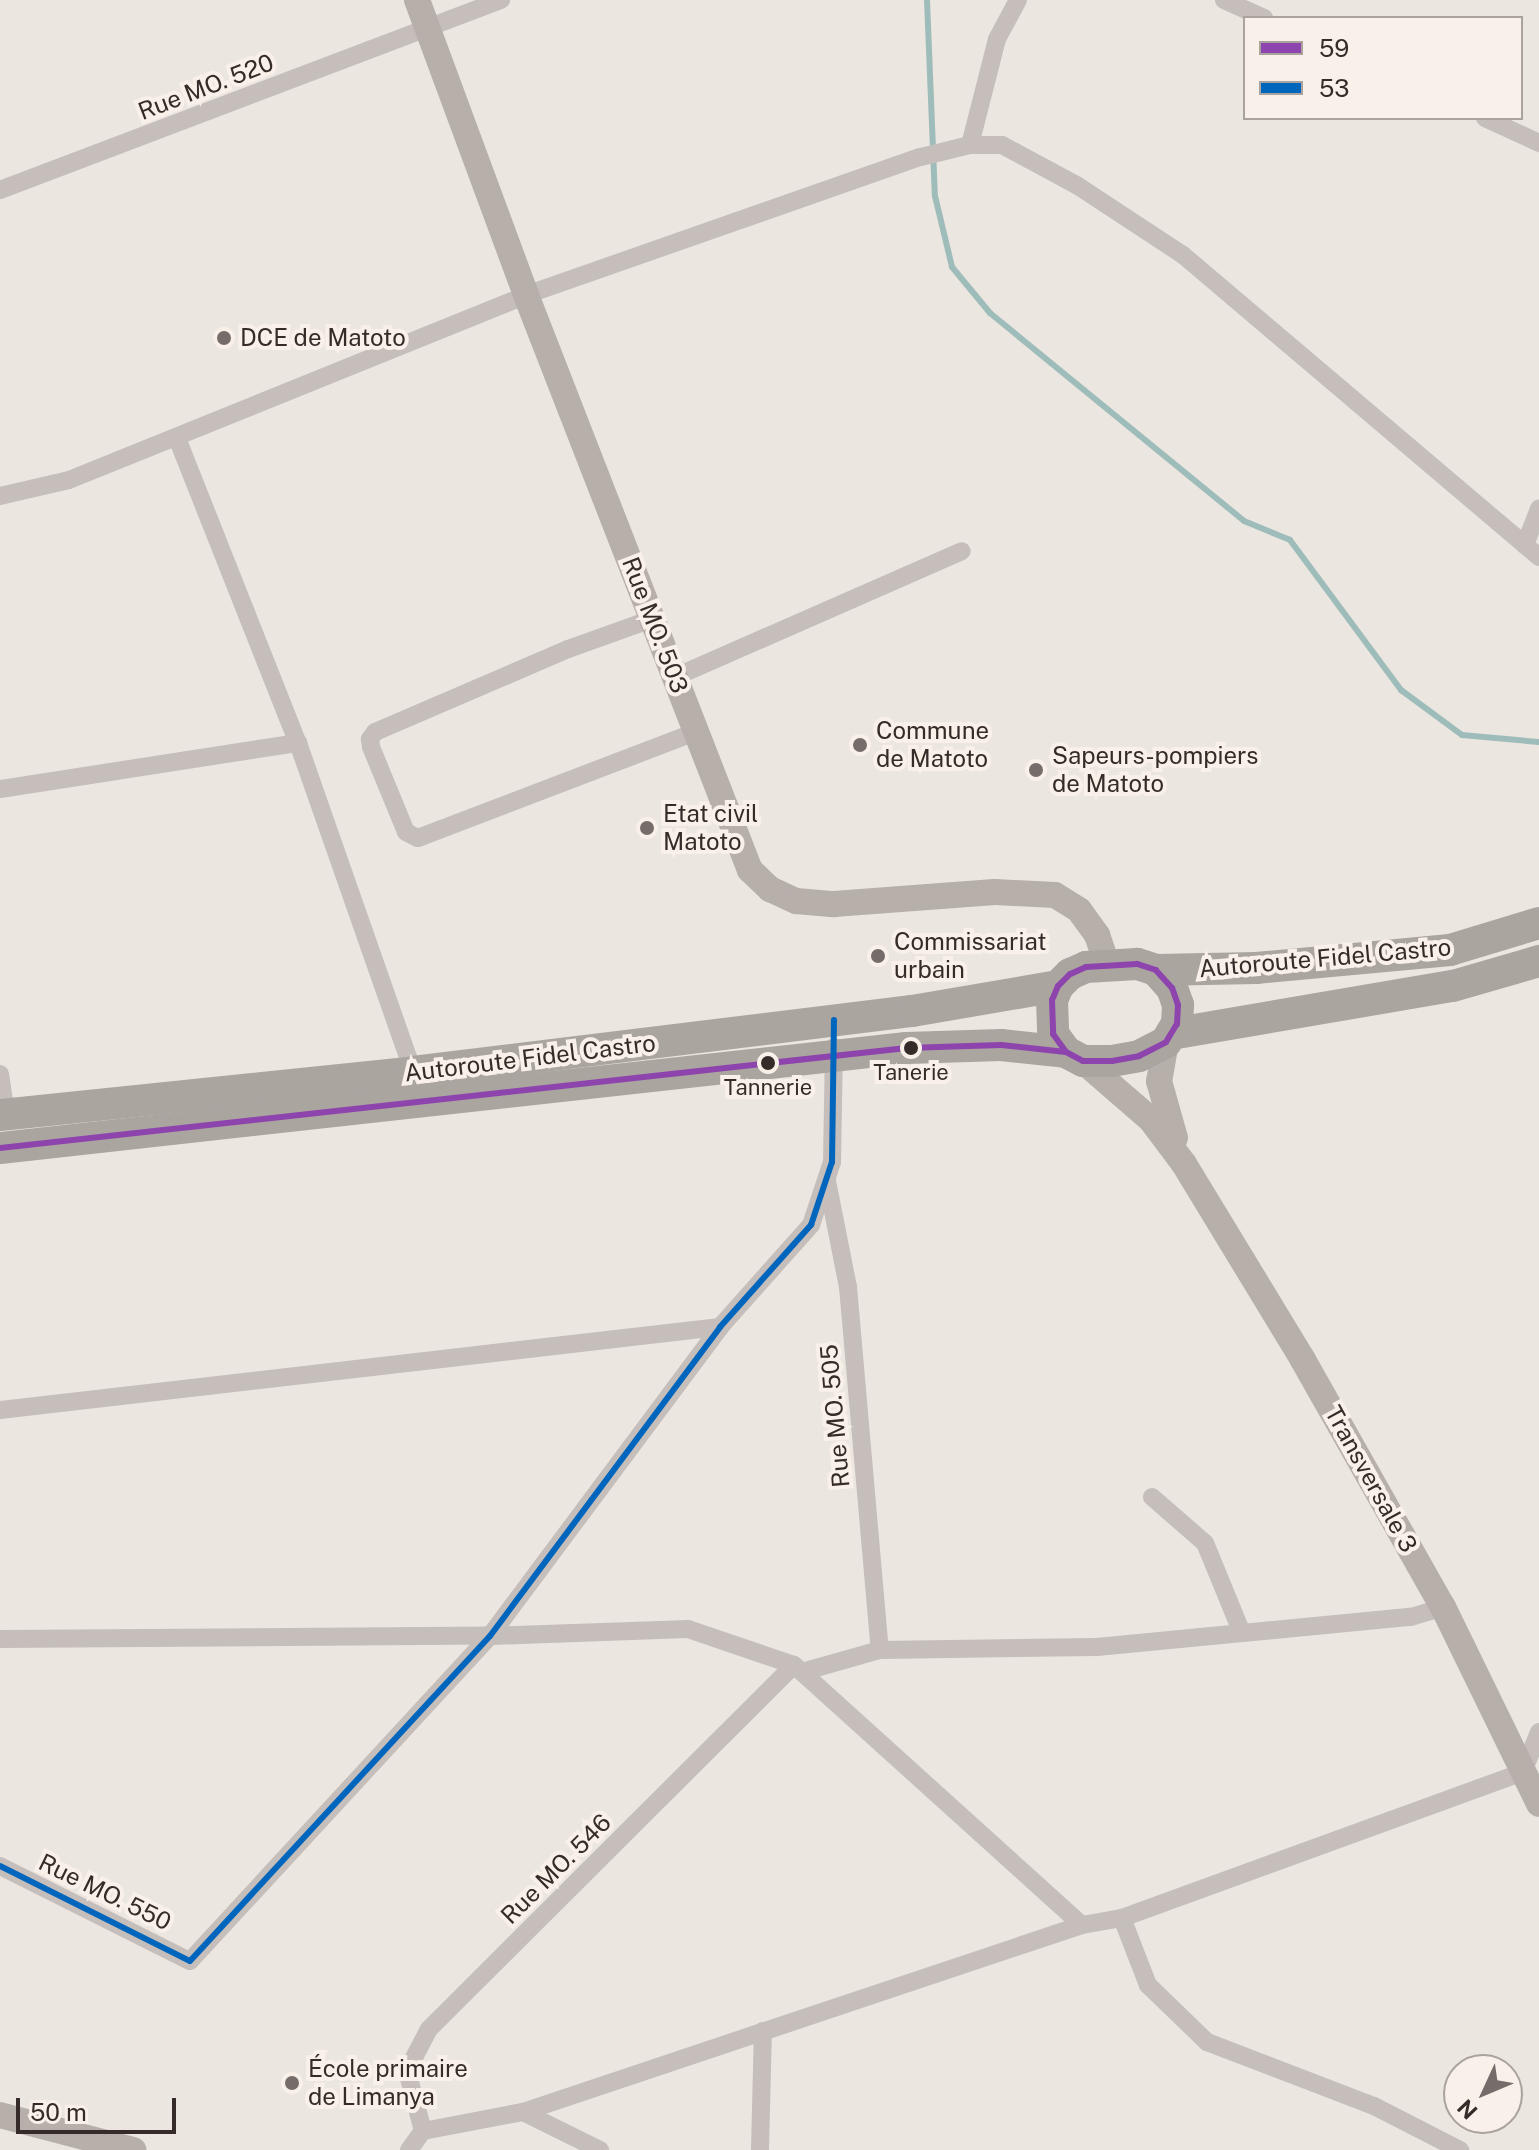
<!DOCTYPE html>
<meta charset="utf-8">
<style>
body{margin:0}
#map{position:relative;width:1539px;height:2150px;overflow:hidden;background:#ece6e0;font-family:"Public Sans",sans-serif}
div>[style]{position:absolute}
.stream>*{height:6px;margin:-3px;padding:0 3px;transform-origin:3px;border-radius:3px;background:#9ebdba}
.street>*{height:18px;margin:-9px;padding:0 9px;transform-origin:9px;border-radius:9px;background:#c5beba}
.secondary>*{height:26px;margin:-13px;padding:0 13px;transform-origin:13px;border-radius:13px;background:#b6afaa}
.highway>*{height:32px;margin:-16px;padding:0 16px;transform-origin:16px;border-radius:16px;background:#aba5a0}
.bus-1>*{height:6px;margin:-3px;padding:0 3px;transform-origin:3px;border-radius:3px;background:#8e44ad}
.bus-2>*{height:6px;margin:-3px;padding:0 3px;transform-origin:3px;border-radius:3px;background:#0065bd}
.dots>*{width:22px;height:22px;translate:-50% -50%;box-sizing:border-box;border:4px solid #f8f0e9;border-radius:50%}
span{translate:-50% -50%;white-space:nowrap;text-align:center;line-height:1.15;-webkit-text-stroke:8px #f8f0e9;paint-order:stroke}
.bus-label{font-size:22px;color:#352c29}
.street-label{font-size:24px;color:#352c29}
.poi-label{font-size:24px;color:#352c29}
.left{translate:0 -50%;text-align:left}
.legend{position:absolute;left:1243px;top:16px;width:280px;height:104px;box-sizing:border-box;background:#f8f0e9;border:2px solid #aaa29c;margin:0;padding:10px 14px;list-style:none;font-size:24px;color:#352c29}
.legend li{display:flex;align-items:center;gap:16px;height:40px}
.legend b{width:40px;border:2px solid #aaa29c}
.north{position:absolute;left:1443px;top:2054px;width:80px;height:80px;box-sizing:border-box;background:#f8f0e9;border:2px solid #aaa29c;border-radius:50%;rotate:226deg;font-size:22px;font-weight:700;line-height:32px;text-align:center;color:#352c29}
.north::after{content:'';display:block;margin:auto;width:28px;height:36px;background:#756d69;clip-path:polygon(50% 0,100% 100%,50% 72%,0 100%)}
.scale{position:absolute;left:16px;top:2098px;width:160px;height:36px;box-sizing:border-box;border:4px solid #352c29;border-top:0;padding-left:10px;font-size:24px;line-height:28px;white-space:nowrap;color:#352c29;-webkit-text-stroke:6px #f8f0e9;paint-order:stroke}
</style>
<div id="map">
<div class="stream">
<div style="left:927px;top:0;width:196px;rotate:87.7deg"></div>
<div style="left:935px;top:196px;width:73px;rotate:76.5deg"></div>
<div style="left:952px;top:267px;width:60px;rotate:50.4deg"></div>
<div style="left:990px;top:313px;width:328px;rotate:39.3deg"></div>
<div style="left:1244px;top:521px;width:50px;rotate:22.4deg"></div>
<div style="left:1290px;top:540px;width:187px;rotate:53.5deg"></div>
<div style="left:1401px;top:690px;width:76px;rotate:36.4deg"></div>
<div style="left:1462px;top:735px;width:77px;rotate:5.2deg"></div>
</div>
<div class="street">
<div style="left:1224px;top:0;width:44px;rotate:24.2deg"></div>
<div style="left:1485px;top:118px;width:60px;rotate:24.8deg"></div>
<div style="left:970px;top:145px;width:109px;rotate:-75.7deg"></div>
<div style="left:997px;top:39px;width:44px;rotate:-61.7deg"></div>
<div style="left:0;top:190px;width:536px;rotate:-20.77deg"></div>
<div style="left:177px;top:438px;width:328px;rotate:68.4deg"></div>
<div style="left:298px;top:743px;width:349px;rotate:70.7deg"></div>
<div style="left:0;top:496px;width:71px;rotate:-13.1deg"></div>
<div style="left:69px;top:480px;width:493px;rotate:-22deg"></div>
<div style="left:526px;top:295px;width:418px;rotate:-19.3deg"></div>
<div style="left:921px;top:157px;width:50px;rotate:-13.8deg"></div>
<div style="left:970px;top:145px;width:32px"></div>
<div style="left:1002px;top:145px;width:86px;rotate:28.3deg"></div>
<div style="left:1078px;top:186px;width:126px;rotate:33.3deg"></div>
<div style="left:1183px;top:255px;width:467px;rotate:40.3deg"></div>
<div style="left:1525px;top:545px;width:39px;rotate:-69deg"></div>
<div style="left:652px;top:619px;width:89px;rotate:160.3deg"></div>
<div style="left:568px;top:649px;width:210px;rotate:156.7deg"></div>
<div style="left:375px;top:732px;width:9px;rotate:126deg"></div>
<div style="left:370px;top:739px;width:8px;rotate:83deg"></div>
<div style="left:371px;top:747px;width:92px;rotate:67.6deg"></div>
<div style="left:406px;top:832px;width:13px;rotate:27deg"></div>
<div style="left:418px;top:838px;width:298px;rotate:-20.9deg"></div>
<div style="left:675px;top:677px;width:313px;rotate:-23.7deg"></div>
<div style="left:0;top:789px;width:302px;rotate:-8.8deg"></div>
<div style="left:0;top:1074px;width:40px;rotate:81.5deg"></div>
<div style="left:827px;top:1181px;width:108px;rotate:78.8deg"></div>
<div style="left:848px;top:1287px;width:364px;rotate:85deg"></div>
<div style="left:0;top:1410px;width:725px;rotate:-6.58deg"></div>
<div style="left:1152px;top:1497px;width:70px;rotate:41deg"></div>
<div style="left:1205px;top:1543px;width:97px;rotate:67.7deg"></div>
<div style="left:0;top:1639px;width:490px;rotate:-0.4deg"></div>
<div style="left:490px;top:1636px;width:198px;rotate:-2deg"></div>
<div style="left:688px;top:1629px;width:112px;rotate:18.8deg"></div>
<div style="left:794px;top:1665px;width:388px;rotate:42.1deg"></div>
<div style="left:802px;top:1672px;width:81px;rotate:-15.8deg"></div>
<div style="left:880px;top:1650px;width:217px;rotate:-0.8deg"></div>
<div style="left:1097px;top:1647px;width:315px;rotate:-5.5deg"></div>
<div style="left:1411px;top:1617px;width:34px;rotate:-17deg"></div>
<div style="left:0;top:1866px;width:212px;rotate:26.6deg"></div>
<div style="left:190px;top:1961px;width:442px;rotate:-47.3deg"></div>
<div style="left:490px;top:1636px;width:385px;rotate:-53.3deg"></div>
<div style="left:720px;top:1327px;width:137px;rotate:-48.3deg"></div>
<div style="left:811px;top:1225px;width:66px;rotate:-71.6deg"></div>
<div style="left:832px;top:1162px;width:115px;rotate:-89deg"></div>
<div style="left:1122px;top:1918px;width:72px;rotate:68.8deg"></div>
<div style="left:1148px;top:1985px;width:82px;rotate:44deg"></div>
<div style="left:1207px;top:2042px;width:179px;rotate:21deg"></div>
<div style="left:1374px;top:2106px;width:97px;rotate:27.1deg"></div>
<div style="left:523px;top:2112px;width:86px;rotate:26.3deg"></div>
<div style="left:423px;top:2131px;width:62px;rotate:-104.9deg"></div>
<div style="left:407px;top:2071px;width:47px;rotate:-62.4deg"></div>
<div style="left:429px;top:2029px;width:515px;rotate:-44.92deg"></div>
<div style="left:409px;top:2150px;width:24px;rotate:-54deg"></div>
<div style="left:423px;top:2131px;width:102px;rotate:-10.8deg"></div>
<div style="left:523px;top:2112px;width:589px;rotate:-18.5deg"></div>
<div style="left:1082px;top:1925px;width:41px;rotate:-9.9deg"></div>
<div style="left:1122px;top:1918px;width:427px;rotate:-20deg"></div>
<div style="left:1523px;top:1772px;width:43px;rotate:-68.2deg"></div>
<div style="left:760px;top:2150px;width:119px;rotate:-88.6deg"></div>
</div>
<div class="secondary">
<div style="left:417px;top:0;width:314px;rotate:69.7deg"></div>
<div style="left:526px;top:295px;width:617px;rotate:68.72deg"></div>
<div style="left:750px;top:870px;width:28px;rotate:44deg"></div>
<div style="left:770px;top:889px;width:29px;rotate:25deg"></div>
<div style="left:796px;top:901px;width:38px;rotate:5deg"></div>
<div style="left:834px;top:904px;width:161px;rotate:-4.3deg"></div>
<div style="left:995px;top:892px;width:60px;rotate:2.9deg"></div>
<div style="left:1055px;top:895px;width:28px;rotate:32deg"></div>
<div style="left:1079px;top:910px;width:31px;rotate:54deg"></div>
<div style="left:1097px;top:935px;width:31px;rotate:71deg"></div>
<div style="left:1166px;top:1042px;width:40px;rotate:100deg"></div>
<div style="left:1159px;top:1081px;width:59px;rotate:74.3deg"></div>
<div style="left:1083px;top:1061px;width:90px;rotate:40.9deg"></div>
<div style="left:1151px;top:1120px;width:55px;rotate:53.1deg"></div>
<div style="left:1184px;top:1164px;width:229px;rotate:58.7deg"></div>
<div style="left:1303px;top:1360px;width:284px;rotate:60.5deg"></div>
<div style="left:1443px;top:1607px;width:219px;rotate:64deg"></div>
<div style="left:0;top:2115px;width:138px;rotate:14.7deg"></div>
</div>
<div class="highway">
<div style="left:1156px;top:970px;width:100px;rotate:-1.1deg"></div>
<div style="left:1256px;top:968px;width:195px;rotate:-5.3deg"></div>
<div style="left:1450px;top:950px;width:93px;rotate:-16.9deg"></div>
<div style="left:1171px;top:1034px;width:286px;rotate:-9.7deg"></div>
<div style="left:1453px;top:986px;width:90px;rotate:-16.2deg"></div>
<div style="left:0;top:1115px;width:415px;rotate:-5.9deg"></div>
<div style="left:413px;top:1072px;width:503px;rotate:-6.97deg"></div>
<div style="left:912px;top:1011px;width:148px;rotate:-9.7deg"></div>
<div style="left:0;top:1148px;width:912px;rotate:-6.3deg"></div>
<div style="left:906px;top:1048px;width:95px;rotate:-1.8deg"></div>
<div style="left:1001px;top:1045px;width:65px;rotate:6.1deg"></div>
<div style="left:1066px;top:1052px;width:19px;rotate:28deg"></div>
<div style="left:1083px;top:1061px;width:29px"></div>
<div style="left:1112px;top:1061px;width:27px;rotate:-10deg"></div>
<div style="left:1139px;top:1056px;width:30px;rotate:-27deg"></div>
<div style="left:1166px;top:1042px;width:21px;rotate:-59deg"></div>
<div style="left:1177px;top:1024px;width:19px;rotate:-87deg"></div>
<div style="left:1178px;top:1005px;width:18px;rotate:-109deg"></div>
<div style="left:1172px;top:988px;width:24px;rotate:-132deg"></div>
<div style="left:1156px;top:970px;width:20px;rotate:-162deg"></div>
<div style="left:1137px;top:964px;width:51px;rotate:176.6deg"></div>
<div style="left:1086px;top:967px;width:17px;rotate:156deg"></div>
<div style="left:1070px;top:974px;width:17px;rotate:135deg"></div>
<div style="left:1058px;top:986px;width:15px;rotate:113deg"></div>
<div style="left:1052px;top:1000px;width:34px;rotate:88deg"></div>
<div style="left:1053px;top:1034px;width:22px;rotate:54deg"></div>
</div>
<div class="bus-1">
<div style="left:0;top:1148px;width:912px;rotate:-6.3deg"></div>
<div style="left:906px;top:1048px;width:95px;rotate:-1.8deg"></div>
<div style="left:1001px;top:1045px;width:65px;rotate:6.1deg"></div>
<div style="left:1066px;top:1052px;width:19px;rotate:28deg"></div>
<div style="left:1083px;top:1061px;width:29px"></div>
<div style="left:1112px;top:1061px;width:27px;rotate:-10deg"></div>
<div style="left:1139px;top:1056px;width:30px;rotate:-27deg"></div>
<div style="left:1166px;top:1042px;width:21px;rotate:-59deg"></div>
<div style="left:1177px;top:1024px;width:19px;rotate:-87deg"></div>
<div style="left:1178px;top:1005px;width:18px;rotate:-109deg"></div>
<div style="left:1172px;top:988px;width:24px;rotate:-132deg"></div>
<div style="left:1156px;top:970px;width:20px;rotate:-162deg"></div>
<div style="left:1137px;top:964px;width:51px;rotate:176.6deg"></div>
<div style="left:1086px;top:967px;width:17px;rotate:156deg"></div>
<div style="left:1070px;top:974px;width:17px;rotate:135deg"></div>
<div style="left:1058px;top:986px;width:15px;rotate:113deg"></div>
<div style="left:1052px;top:1000px;width:34px;rotate:88deg"></div>
<div style="left:1053px;top:1034px;width:22px;rotate:54deg"></div>
</div>
<div class="bus-2">
<div style="left:0;top:1866px;width:212px;rotate:26.6deg"></div>
<div style="left:190px;top:1961px;width:442px;rotate:-47.3deg"></div>
<div style="left:490px;top:1636px;width:385px;rotate:-53.3deg"></div>
<div style="left:720px;top:1327px;width:137px;rotate:-48.3deg"></div>
<div style="left:811px;top:1225px;width:66px;rotate:-71.6deg"></div>
<div style="left:832px;top:1162px;width:142px;rotate:-89.2deg"></div>
</div>
<div class="dots">
<div style="left:224px;top:338px;background:#756d69"></div>
<div style="left:860px;top:745px;background:#756d69"></div>
<div style="left:1036px;top:770px;background:#756d69"></div>
<div style="left:647px;top:828px;background:#756d69"></div>
<div style="left:878px;top:956px;background:#756d69"></div>
<div style="left:911px;top:1048px;background:#352c29"></div>
<div style="left:768px;top:1063px;background:#352c29"></div>
<div style="left:292px;top:2083px;background:#756d69"></div>
</div>
<div class="bus-label">
<span style="left:911px;top:1073px">Tanerie</span>
<span style="left:768px;top:1088px">Tannerie</span>
</div>
<div class="street-label">
<span style="left:206px;top:87px;rotate:-21deg">Rue MO. 520</span>
<span style="left:655px;top:625px;rotate:69deg">Rue MO. 503</span>
<span style="left:1325px;top:958px;rotate:-5deg">Autoroute Fidel Castro</span>
<span style="left:530px;top:1058px;rotate:-7deg">Autoroute Fidel Castro</span>
<span style="left:835px;top:1416px;rotate:-95deg">Rue MO. 505</span>
<span style="left:1371px;top:1479px;rotate:61deg">Transversale 3</span>
<span style="left:556px;top:1869px;rotate:-45deg">Rue MO. 546</span>
<span style="left:105px;top:1892px;rotate:26deg">Rue MO. 550</span>
</div>
<div class="poi-label">
<span class="left" style="left:240px;top:338px">DCE de Matoto</span>
<span class="left" style="left:876px;top:745px">Commune<br>de Matoto</span>
<span class="left" style="left:1052px;top:770px">Sapeurs-pompiers<br>de Matoto</span>
<span class="left" style="left:663px;top:828px">Etat civil<br>Matoto</span>
<span class="left" style="left:894px;top:956px">Commissariat<br>urbain</span>
<span class="left" style="left:308px;top:2083px">École primaire<br>de Limanya</span>
</div>
<ul class="legend">
<li><b style="height:10px;background:#8e44ad"></b>59</li>
<li><b style="height:10px;background:#0065bd"></b>53</li>
</ul>
<div class="north">N</div>
<div class="scale">50 m</div>
</div>
